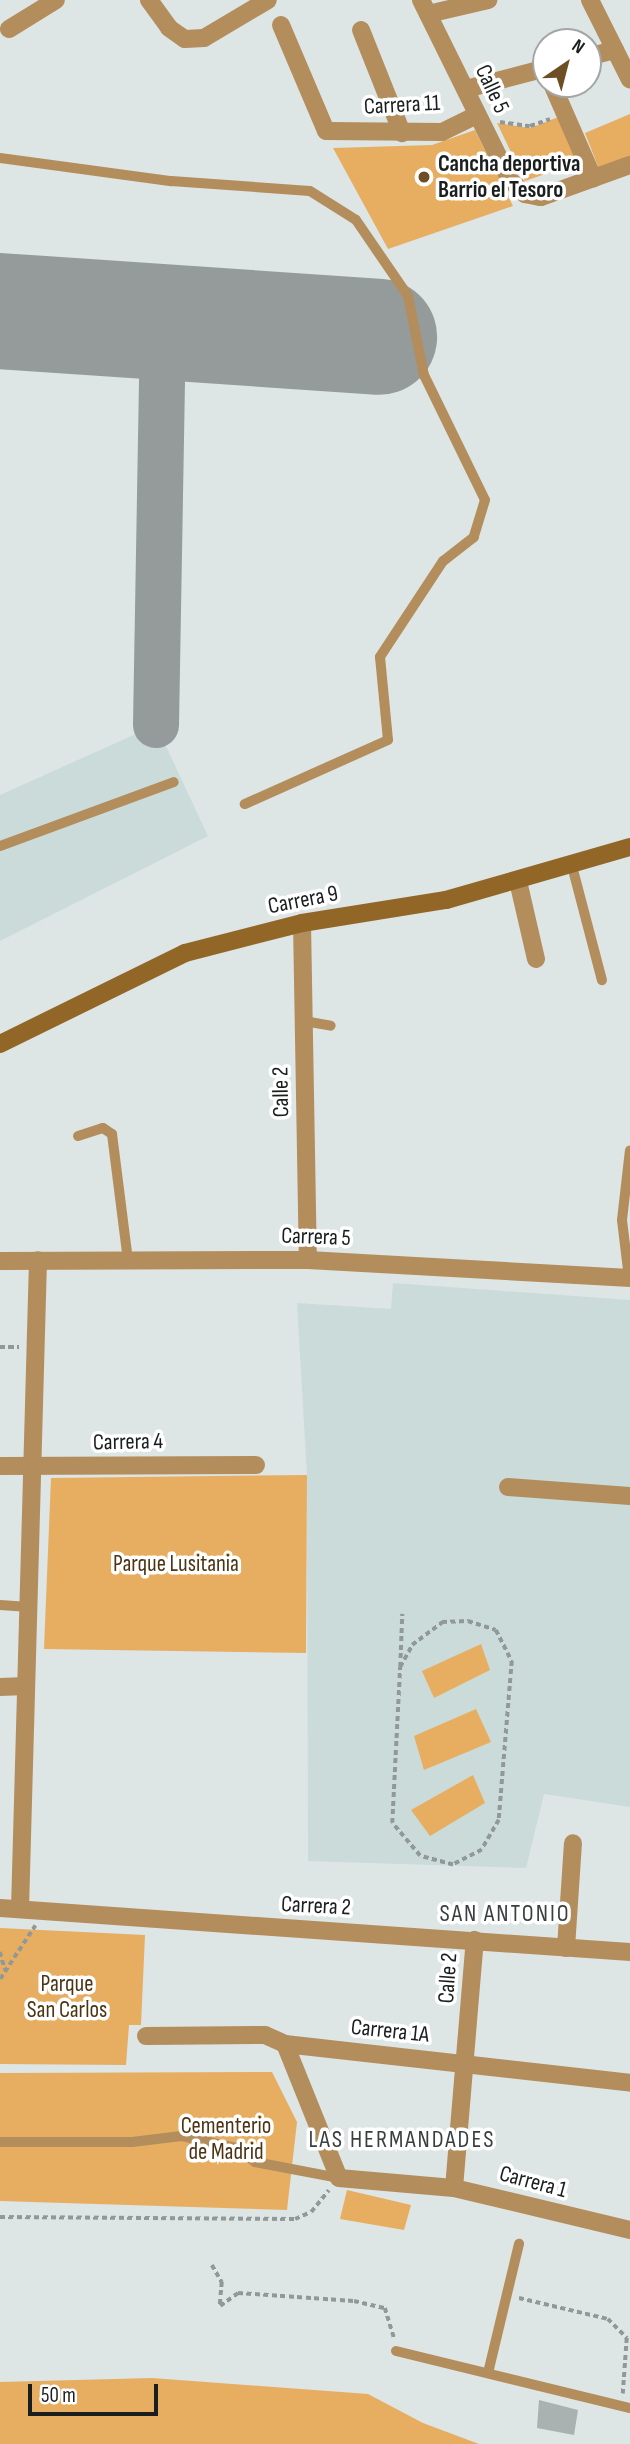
<!DOCTYPE html>
<style>
body{margin:0}
#map{position:relative;width:630px;height:2444px;overflow:hidden;background:#dde5e5;font-family:"Sofia Sans Condensed",sans-serif}
div>[style]{position:absolute}
.built>*{inset:0;background:#cadbda}
.green>*{inset:0;background:#e7ae62}
.taxiway>*{height:46px;margin:-23px;padding:0 23px;transform-origin:23px;border-radius:23px;background:#959b9b}
.runway>*{height:116px;margin:-58px;padding:0 58px;transform-origin:58px;border-radius:58px;background:#959b9b}
.building>*{inset:0;background:#aab1b1}
.path>*{height:3.5px;margin-top:-1.75px;transform-origin:0;background:repeating-linear-gradient(90deg,#919898 0 5px,transparent 0 8.5px)}
.lane>*{height:10px;margin:-5px;padding:0 5px;transform-origin:5px;border-radius:5px;background:#b38d5c}
.street>*{height:18px;margin:-9px;padding:0 9px;transform-origin:9px;border-radius:9px;background:#b38d5c}
.secondary>*{height:18px;margin:-9px;padding:0 9px;transform-origin:9px;border-radius:9px;background:#926626}
.dots>*{width:19px;height:19px;translate:-50% -50%;box-sizing:border-box;border:4px solid #fff;border-radius:50%}
span{translate:-50% -50%;white-space:nowrap;text-align:center;line-height:1.15;-webkit-text-stroke:7px #fff;paint-order:stroke}
.street-label{font-size:23px;color:#1b1e1e}
.poi-label{font-size:23px;color:#1b1e1e;font-weight:700}
.left{translate:0 -50%;text-align:left}
.park-label{font-size:23px;color:#4c3413}
.neighbourhood-label{font-size:24px;color:#393f3f;letter-spacing:2px}
.north{position:absolute;left:532px;top:28px;width:70px;height:70px;box-sizing:border-box;background:#fff;border:2px solid #a4a5a5;border-radius:50%;rotate:35deg;font-size:19px;font-weight:700;line-height:28px;text-align:center;color:#1b1e1e}
.north::after{content:'';display:block;margin:auto;width:24px;height:32px;background:#6e4e24;clip-path:polygon(50% 0,100% 100%,50% 72%,0 100%)}
.scale{position:absolute;left:28px;top:2384px;width:130px;height:32px;box-sizing:border-box;border:4px solid #1b1e1e;border-top:0;padding-left:9px;font-size:21px;line-height:24px;white-space:nowrap;color:#1b1e1e;-webkit-text-stroke:5px #fff;paint-order:stroke}
</style>
<div id="map">
<div class="built">
<div style="clip-path:polygon(156px 725px,208px 836px,0 941px,0 795px)"></div>
<div style="clip-path:polygon(393px 1283px,630px 1300px,630px 1807px,544px 1794px,526px 1868px,308px 1861px,307px 1475px,297px 1303px,391px 1309px)"></div>
</div>
<div class="green">
<div style="clip-path:polygon(630px 114px,630px 157px,599px 169px,585px 133px)"></div>
<div style="clip-path:polygon(561px 116px,580px 162px,525px 181px,497px 123px,530px 128px)"></div>
<div style="clip-path:polygon(475px 130px,513px 206px,388px 249px,333px 148px,432px 145px)"></div>
<div style="clip-path:polygon(307px 1475px,306px 1653px,44px 1649px,51px 1478px)"></div>
<div style="clip-path:polygon(481px 1644px,490px 1670px,434px 1698px,422px 1671px)"></div>
<div style="clip-path:polygon(476px 1709px,491px 1742px,424px 1770px,414px 1736px)"></div>
<div style="clip-path:polygon(473px 1775px,485px 1803px,430px 1836px,411px 1810px)"></div>
<div style="clip-path:polygon(0 1928px,145px 1935px,141px 2025px,129px 2025px,126px 2065px,0 2064px)"></div>
<div style="clip-path:polygon(272px 2072px,297px 2122px,287px 2210px,0 2201px,0 2073px)"></div>
<div style="clip-path:polygon(347px 2190px,411px 2205px,404px 2230px,340px 2219px)"></div>
<div style="clip-path:polygon(152px 2378px,368px 2394px,423px 2423px,479px 2444px,0 2444px,0 2382px)"></div>
</div>
<div class="taxiway">
<div style="left:156px;top:725px;width:402px;rotate:-89deg"></div>
</div>
<div class="runway">
<div style="left:0;top:311px;width:380px;rotate:3.9deg"></div>
</div>
<div class="building">
<div style="clip-path:polygon(539px 2400px,578px 2410px,574px 2435px,537px 2428px)"></div>
</div>
<div class="path">
<div style="left:500px;top:122px;width:30px;rotate:8deg"></div>
<div style="left:530px;top:126px;width:21px;rotate:-19deg"></div>
<div style="left:0;top:1347px;width:19px"></div>
<div style="left:400px;top:1667px;width:25px;rotate:-61deg"></div>
<div style="left:412px;top:1645px;width:38px;rotate:-37deg"></div>
<div style="left:442px;top:1622px;width:26px;rotate:-2deg"></div>
<div style="left:468px;top:1621px;width:29px;rotate:18deg"></div>
<div style="left:496px;top:1630px;width:35px;rotate:63deg"></div>
<div style="left:512px;top:1661px;width:160px;rotate:94.7deg"></div>
<div style="left:499px;top:1820px;width:34px;rotate:120deg"></div>
<div style="left:482px;top:1850px;width:33px;rotate:153deg"></div>
<div style="left:453px;top:1865px;width:34px;rotate:-165deg"></div>
<div style="left:420px;top:1856px;width:43px;rotate:-130.3deg"></div>
<div style="left:392px;top:1823px;width:156px;rotate:-87.1deg"></div>
<div style="left:400px;top:1667px;width:53px;rotate:-87.8deg"></div>
<div style="left:0;top:1952px;width:18px;rotate:74deg"></div>
<div style="left:0;top:1979px;width:64px;rotate:-56.6deg"></div>
<div style="left:0;top:2217px;width:295px;rotate:0.4deg"></div>
<div style="left:295px;top:2219px;width:17px;rotate:-24deg"></div>
<div style="left:311px;top:2212px;width:28px;rotate:-51deg"></div>
<div style="left:212px;top:2265px;width:20px;rotate:60deg"></div>
<div style="left:222px;top:2282px;width:24px;rotate:95deg"></div>
<div style="left:220px;top:2306px;width:22px;rotate:-36deg"></div>
<div style="left:238px;top:2293px;width:116px;rotate:3.9deg"></div>
<div style="left:354px;top:2301px;width:32px;rotate:13deg"></div>
<div style="left:385px;top:2308px;width:31px;rotate:73deg"></div>
<div style="left:519px;top:2298px;width:91px;rotate:13.3deg"></div>
<div style="left:608px;top:2319px;width:27px;rotate:45deg"></div>
<div style="left:627px;top:2338px;width:56px;rotate:94.1deg"></div>
</div>
<div class="lane">
<div style="left:0;top:158px;width:173px;rotate:7.7deg"></div>
<div style="left:171px;top:181px;width:139px;rotate:4.1deg"></div>
<div style="left:310px;top:191px;width:54px;rotate:32.2deg"></div>
<div style="left:356px;top:220px;width:92px;rotate:55.6deg"></div>
<div style="left:408px;top:296px;width:81px;rotate:78.6deg"></div>
<div style="left:424px;top:375px;width:139px;rotate:64deg"></div>
<div style="left:485px;top:500px;width:39px;rotate:107deg"></div>
<div style="left:474px;top:537px;width:39px;rotate:142deg"></div>
<div style="left:443px;top:561px;width:115px;rotate:123.3deg"></div>
<div style="left:380px;top:657px;width:83px;rotate:84.5deg"></div>
<div style="left:388px;top:740px;width:157px;rotate:155.9deg"></div>
<div style="left:0;top:846px;width:185px;rotate:-20.2deg"></div>
<div style="left:572px;top:866px;width:118px;rotate:75.3deg"></div>
<div style="left:304px;top:1021px;width:27px;rotate:10deg"></div>
<div style="left:78px;top:1136px;width:26px;rotate:-18deg"></div>
<div style="left:103px;top:1128px;width:11px;rotate:34deg"></div>
<div style="left:112px;top:1134px;width:128px;rotate:82.8deg"></div>
<div style="left:629px;top:1278px;width:58px;rotate:-96.9deg"></div>
<div style="left:622px;top:1220px;width:70px;rotate:-83.5deg"></div>
<div style="left:0;top:1605px;width:29px;rotate:4deg"></div>
<div style="left:0;top:2142px;width:132px"></div>
<div style="left:132px;top:2142px;width:50px;rotate:-6.8deg"></div>
<div style="left:182px;top:2136px;width:55px;rotate:12.5deg"></div>
<div style="left:236px;top:2148px;width:24px;rotate:36deg"></div>
<div style="left:255px;top:2162px;width:86px;rotate:10.8deg"></div>
<div style="left:396px;top:2351px;width:241px;rotate:13.7deg"></div>
<div style="left:488px;top:2373px;width:133px;rotate:-76.5deg"></div>
</div>
<div class="street">
<div style="left:149px;top:0;width:34px;rotate:54deg"></div>
<div style="left:169px;top:28px;width:19px;rotate:35deg"></div>
<div style="left:185px;top:39px;width:19px;rotate:-3deg"></div>
<div style="left:204px;top:38px;width:74px;rotate:-30.7deg"></div>
<div style="left:421px;top:0;width:201px;rotate:63.7deg"></div>
<div style="left:510px;top:180px;width:21px;rotate:43deg"></div>
<div style="left:525px;top:194px;width:16px;rotate:11deg"></div>
<div style="left:541px;top:197px;width:95px;rotate:-19.8deg"></div>
<div style="left:590px;top:0;width:89px;rotate:63.4deg"></div>
<div style="left:428px;top:14px;width:62px;rotate:-13.1deg"></div>
<div style="left:281px;top:25px;width:115px;rotate:67deg"></div>
<div style="left:326px;top:131px;width:116px;rotate:0.5deg"></div>
<div style="left:442px;top:132px;width:39px;rotate:-26deg"></div>
<div style="left:9px;top:29px;width:55px;rotate:-31.7deg"></div>
<div style="left:361px;top:30px;width:111px;rotate:68.3deg"></div>
<div style="left:588px;top:57px;width:28px;rotate:-15deg"></div>
<div style="left:552px;top:84px;width:103px;rotate:66.4deg"></div>
<div style="left:466px;top:89px;width:83px;rotate:-14.7deg"></div>
<div style="left:518px;top:881px;width:80px;rotate:77deg"></div>
<div style="left:302px;top:923px;width:337px;rotate:89deg"></div>
<div style="left:0;top:1261px;width:308px;rotate:-0.2deg"></div>
<div style="left:308px;top:1260px;width:323px;rotate:3.2deg"></div>
<div style="left:0;top:1466px;width:256px;rotate:-0.2deg"></div>
<div style="left:508px;top:1487px;width:122px;rotate:4.2deg"></div>
<div style="left:0;top:1687px;width:26px;rotate:-2deg"></div>
<div style="left:0;top:1908px;width:632px;rotate:4deg"></div>
<div style="left:20px;top:1909px;width:649px;rotate:-88.41deg"></div>
<div style="left:566px;top:1948px;width:105px;rotate:-86.2deg"></div>
<div style="left:146px;top:2036px;width:119px;rotate:-0.5deg"></div>
<div style="left:265px;top:2035px;width:22px;rotate:24deg"></div>
<div style="left:285px;top:2044px;width:347px;rotate:6.4deg"></div>
<div style="left:285px;top:2044px;width:144px;rotate:68.1deg"></div>
<div style="left:339px;top:2178px;width:115px;rotate:5deg"></div>
<div style="left:454px;top:2188px;width:181px;rotate:13.4deg"></div>
<div style="left:454px;top:2188px;width:249px;rotate:-85.2deg"></div>
</div>
<div class="secondary">
<div style="left:0;top:1044px;width:206px;rotate:-26.2deg"></div>
<div style="left:185px;top:953px;width:121px;rotate:-14.4deg"></div>
<div style="left:302px;top:923px;width:146px;rotate:-9.1deg"></div>
<div style="left:446px;top:900px;width:191px;rotate:-16.1deg"></div>
</div>
<div class="dots">
<div style="left:424px;top:177px;background:#6e4e24"></div>
</div>
<div class="street-label">
<span style="left:492px;top:89px;rotate:65deg">Calle 5</span>
<span style="left:402px;top:105px;rotate:-3deg">Carrera 11</span>
<span style="left:303px;top:900px;rotate:-11deg">Carrera 9</span>
<span style="left:281px;top:1092px;rotate:-91deg">Calle 2</span>
<span style="left:316px;top:1237px;rotate:2deg">Carrera 5</span>
<span style="left:128px;top:1442px;rotate:-1deg">Carrera 4</span>
<span style="left:316px;top:1906px;rotate:3deg">Carrera 2</span>
<span style="left:448px;top:1978px;rotate:-86deg">Calle 2</span>
<span style="left:390px;top:2031px;rotate:6deg">Carrera 1A</span>
<span style="left:533px;top:2182px;rotate:15deg">Carrera 1</span>
</div>
<div class="poi-label">
<span class="left" style="left:438px;top:177px">Cancha deportiva<br>Barrio el Tesoro</span>
</div>
<div class="park-label">
<span style="left:176px;top:1564px">Parque Lusitania</span>
<span style="left:67px;top:1997px">Parque<br>San Carlos</span>
<span style="left:226px;top:2139px">Cementerio<br>de Madrid</span>
</div>
<div class="neighbourhood-label">
<span style="left:505px;top:1914px">SAN ANTONIO</span>
<span style="left:402px;top:2140px">LAS HERMANDADES</span>
</div>
<div class="north">N</div>
<div class="scale">50 m</div>
</div>
